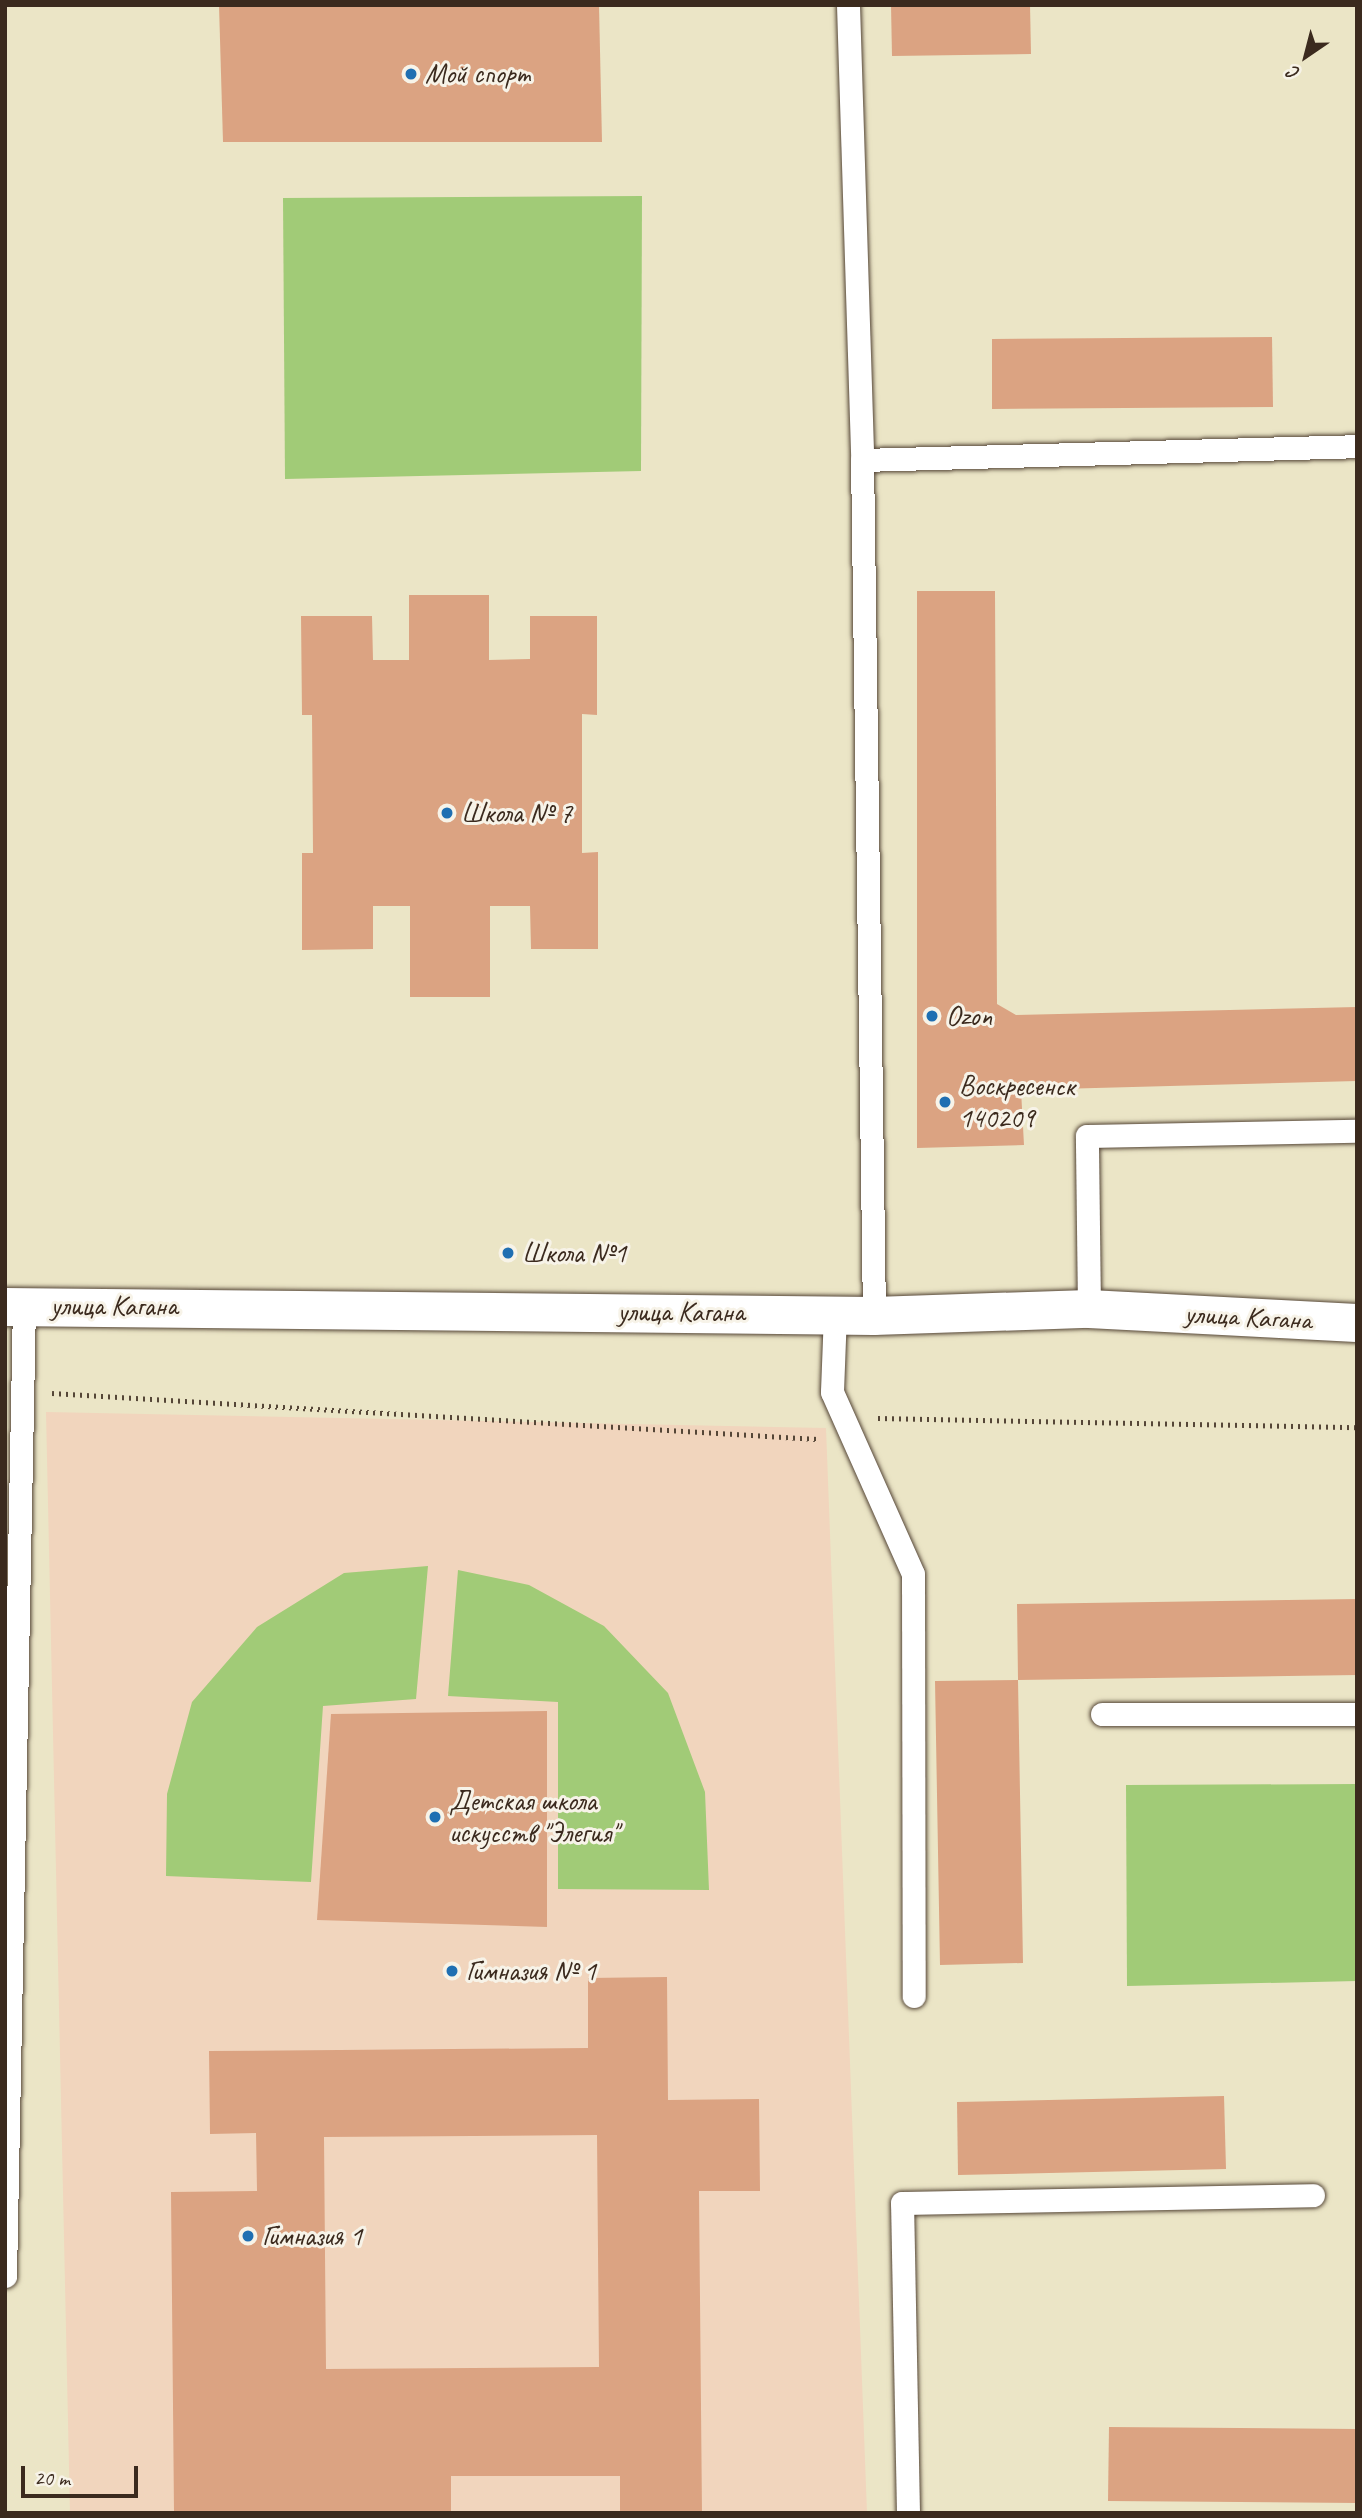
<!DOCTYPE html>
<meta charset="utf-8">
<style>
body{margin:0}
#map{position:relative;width:1362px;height:2518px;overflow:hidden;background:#ebe5c6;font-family:Caveat,sans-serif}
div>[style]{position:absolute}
.built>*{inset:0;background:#f1d5bd}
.green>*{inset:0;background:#a1cb77}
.building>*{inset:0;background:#dba382}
.path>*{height:4.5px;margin-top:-2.25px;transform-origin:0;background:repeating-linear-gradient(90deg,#554637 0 2px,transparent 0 7px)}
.roads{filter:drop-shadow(0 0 2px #554637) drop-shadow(0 0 2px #554637)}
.service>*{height:23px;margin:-11.5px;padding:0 11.5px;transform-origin:11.5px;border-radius:11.5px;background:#fff}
.minor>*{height:38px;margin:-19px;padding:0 19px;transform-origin:19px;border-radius:19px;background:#fff}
.dots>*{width:19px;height:19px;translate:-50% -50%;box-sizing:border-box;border:4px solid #f7f3e8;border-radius:50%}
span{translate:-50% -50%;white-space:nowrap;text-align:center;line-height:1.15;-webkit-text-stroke:6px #f7f3e8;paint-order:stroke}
.poi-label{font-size:28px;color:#3b2a1e}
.left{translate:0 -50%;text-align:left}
.street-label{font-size:28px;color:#3b2a1e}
.frame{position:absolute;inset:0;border:7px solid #3b2a1e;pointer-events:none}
.north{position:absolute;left:1271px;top:21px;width:70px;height:70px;-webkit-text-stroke:5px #f7f3e8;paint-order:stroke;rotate:215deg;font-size:19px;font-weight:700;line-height:28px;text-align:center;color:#3b2a1e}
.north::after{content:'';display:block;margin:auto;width:24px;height:32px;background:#3b2a1e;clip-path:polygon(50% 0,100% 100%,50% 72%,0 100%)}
.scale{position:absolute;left:21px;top:2466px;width:117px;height:32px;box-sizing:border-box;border:4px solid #3b2a1e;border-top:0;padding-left:9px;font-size:21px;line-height:24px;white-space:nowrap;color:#3b2a1e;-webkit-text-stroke:5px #f7f3e8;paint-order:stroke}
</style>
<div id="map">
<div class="built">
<div style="clip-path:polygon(46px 1412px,826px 1428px,867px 2513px,70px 2513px)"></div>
</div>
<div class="green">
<div style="clip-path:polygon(642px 196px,641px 471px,285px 479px,283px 198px)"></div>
<div style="clip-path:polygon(428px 1566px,416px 1699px,323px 1706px,311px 1882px,166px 1876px,167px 1794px,192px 1702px,257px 1627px,344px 1573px)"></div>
<div style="clip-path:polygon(458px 1570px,529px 1585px,604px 1626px,668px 1693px,705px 1792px,709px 1890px,558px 1889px,558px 1702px,448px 1696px)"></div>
<div style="clip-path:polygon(1357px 1784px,1357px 1981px,1127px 1986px,1126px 1785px)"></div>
</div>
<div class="building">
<div style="clip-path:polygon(219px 5px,599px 5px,602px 142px,223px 142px)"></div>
<div style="clip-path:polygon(891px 5px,1030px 5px,1031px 54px,892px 56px)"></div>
<div style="clip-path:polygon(1272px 337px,1273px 407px,992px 409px,992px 339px)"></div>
<div style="clip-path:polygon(917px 591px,995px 591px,997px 1004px,1016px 1015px,1357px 1007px,1357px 1081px,1021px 1090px,1024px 1145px,917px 1148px)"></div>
<div style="clip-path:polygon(409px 595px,489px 595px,489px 660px,530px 659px,530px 616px,597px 616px,597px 715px,582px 714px,582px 853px,598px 852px,598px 949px,531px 949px,530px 906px,490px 906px,490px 997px,410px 997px,410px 906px,373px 906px,373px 949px,302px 950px,302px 853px,313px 853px,312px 715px,302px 715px,301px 616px,372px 616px,373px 660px,409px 660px)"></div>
<div style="clip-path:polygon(1357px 1599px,1357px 1675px,1018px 1680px,1023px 1963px,940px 1965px,935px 1681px,1018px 1680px,1017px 1604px)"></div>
<div style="clip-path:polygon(547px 1711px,547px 1927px,317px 1920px,331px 1714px)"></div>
<div style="clip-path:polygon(evenodd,667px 1977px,668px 2100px,759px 2099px,760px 2191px,699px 2191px,702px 2513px,620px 2513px,620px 2476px,451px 2476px,451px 2513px,174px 2513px,171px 2192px,257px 2191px,256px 2133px,210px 2134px,209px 2051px,588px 2048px,588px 1978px,667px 1977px,597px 2135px,599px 2367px,326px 2369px,324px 2137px,597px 2135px)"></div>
<div style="clip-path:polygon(1224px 2096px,1226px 2169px,958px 2175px,957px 2102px)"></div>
<div style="clip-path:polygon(1109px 2427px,1357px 2429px,1357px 2503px,1108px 2501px)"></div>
</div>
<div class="path">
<div style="left:52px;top:1393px;width:767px;rotate:3.44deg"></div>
<div style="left:878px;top:1418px;width:479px;rotate:1.1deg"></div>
</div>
<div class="roads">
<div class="service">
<div style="left:848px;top:5px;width:455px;rotate:88.2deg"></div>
<div style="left:1089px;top:1309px;width:173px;rotate:-90.7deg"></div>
<div style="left:1087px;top:1136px;width:270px;rotate:-1.1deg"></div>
<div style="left:835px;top:1313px;width:79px;rotate:92.2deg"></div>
<div style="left:832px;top:1392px;width:199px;rotate:66deg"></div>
<div style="left:913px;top:1574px;width:422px;rotate:89.9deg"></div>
<div style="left:874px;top:1316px;width:856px;rotate:-90.8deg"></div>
<div style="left:862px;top:460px;width:495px;rotate:-1.6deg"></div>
<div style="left:1102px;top:1714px;width:255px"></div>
<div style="left:5px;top:2276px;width:969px;rotate:-88.88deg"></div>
<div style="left:908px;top:2513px;width:310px;rotate:-91.1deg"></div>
<div style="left:902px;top:2203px;width:411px;rotate:-1.1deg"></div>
</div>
<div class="minor">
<div style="left:5px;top:1307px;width:869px;rotate:0.59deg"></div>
<div style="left:874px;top:1316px;width:215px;rotate:-1.9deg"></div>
<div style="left:1089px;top:1309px;width:268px;rotate:3deg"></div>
</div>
</div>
<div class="dots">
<div style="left:411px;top:74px;background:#1f6fb2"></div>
<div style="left:447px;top:813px;background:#1f6fb2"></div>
<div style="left:932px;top:1016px;background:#1f6fb2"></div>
<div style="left:945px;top:1102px;background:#1f6fb2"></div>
<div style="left:508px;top:1253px;background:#1f6fb2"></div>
<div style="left:435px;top:1817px;background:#1f6fb2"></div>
<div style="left:452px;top:1971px;background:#1f6fb2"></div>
<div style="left:248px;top:2236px;background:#1f6fb2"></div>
</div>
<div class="poi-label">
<span class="left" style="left:425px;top:74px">Мой спорт</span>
<span class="left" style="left:461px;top:813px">Школа № 7</span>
<span class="left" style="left:946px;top:1016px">Ozon</span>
<span class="left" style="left:959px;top:1102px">Воскресенск<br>140209</span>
<span class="left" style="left:522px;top:1253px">Школа №1</span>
<span class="left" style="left:449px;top:1817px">Детская школа<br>искусств "Элегия"</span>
<span class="left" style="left:466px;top:1971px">Гимназия № 1</span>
<span class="left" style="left:262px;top:2236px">Гимназия 1</span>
</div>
<div class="street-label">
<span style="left:114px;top:1306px">улица Кагана</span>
<span style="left:681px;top:1312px">улица Кагана</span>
<span style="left:1248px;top:1317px;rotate:3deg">улица Кагана</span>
</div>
<div class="frame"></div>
<div class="north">С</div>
<div class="scale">20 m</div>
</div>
